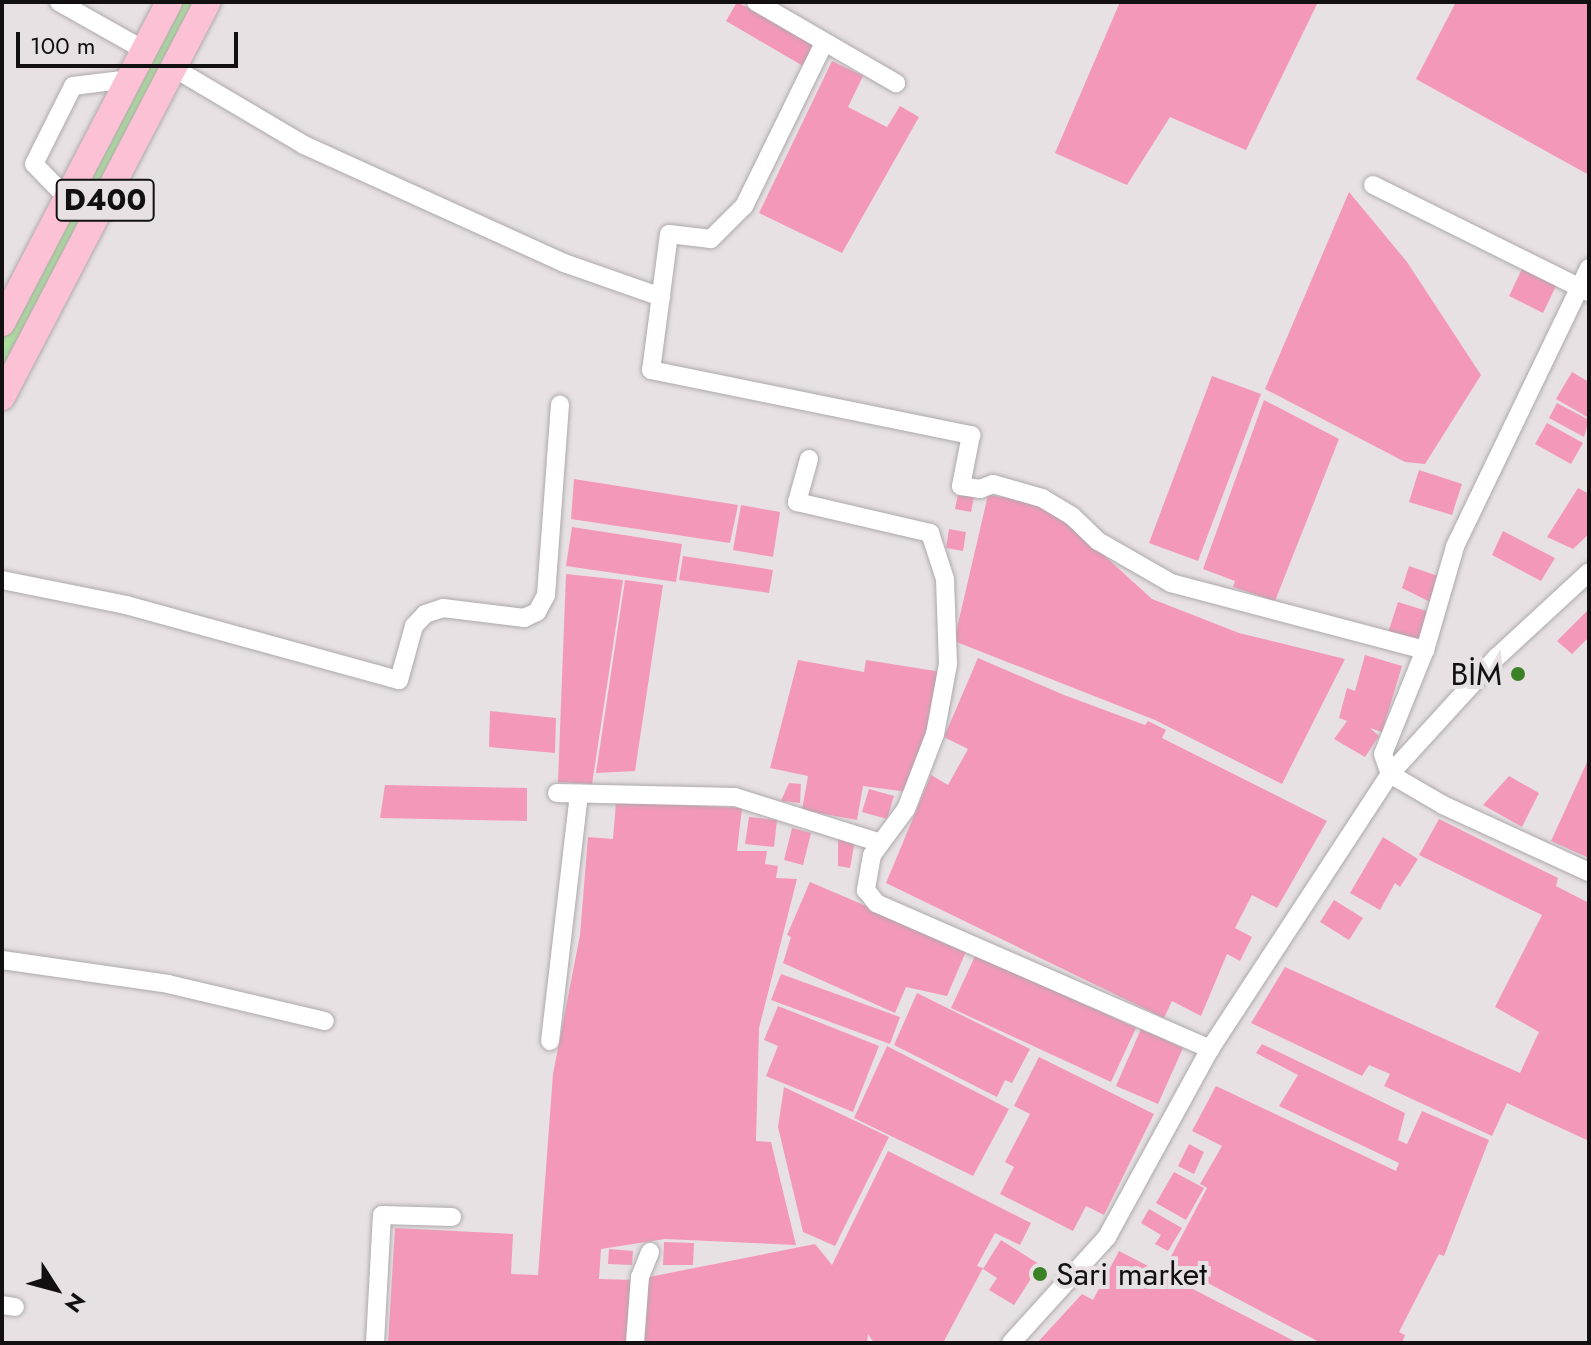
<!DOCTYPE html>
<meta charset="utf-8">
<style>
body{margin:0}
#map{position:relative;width:1591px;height:1345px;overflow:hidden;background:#e7e1e3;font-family:Jost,sans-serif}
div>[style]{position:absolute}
.green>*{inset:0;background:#ace09e}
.building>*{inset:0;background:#f498ba}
.roads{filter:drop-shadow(0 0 2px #aea9ab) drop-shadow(0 0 2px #aea9ab)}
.minor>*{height:18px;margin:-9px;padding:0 9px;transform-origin:9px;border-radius:9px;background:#fff}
.highway>*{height:26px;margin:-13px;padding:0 13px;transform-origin:13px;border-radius:13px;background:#fdc1d5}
.dots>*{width:22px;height:22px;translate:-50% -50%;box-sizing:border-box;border:4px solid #e7e1e3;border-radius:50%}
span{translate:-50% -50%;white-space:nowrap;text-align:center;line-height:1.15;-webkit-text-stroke:8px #e7e1e3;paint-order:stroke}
.shield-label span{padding:2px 6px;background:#e7e1e3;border:2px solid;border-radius:6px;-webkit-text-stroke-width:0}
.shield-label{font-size:30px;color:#121011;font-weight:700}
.poi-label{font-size:32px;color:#121011}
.right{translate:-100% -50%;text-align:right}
.left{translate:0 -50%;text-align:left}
.frame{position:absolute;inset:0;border:4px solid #121011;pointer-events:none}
.north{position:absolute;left:16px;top:1249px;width:80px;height:80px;-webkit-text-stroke:6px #e7e1e3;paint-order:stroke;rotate:126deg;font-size:22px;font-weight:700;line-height:32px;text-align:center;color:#121011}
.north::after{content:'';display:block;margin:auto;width:28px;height:36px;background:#121011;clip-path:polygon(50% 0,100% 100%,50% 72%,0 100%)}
.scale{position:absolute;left:16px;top:32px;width:222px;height:36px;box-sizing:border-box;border:4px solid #121011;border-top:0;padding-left:10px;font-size:24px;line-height:28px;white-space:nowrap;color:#121011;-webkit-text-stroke:6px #e7e1e3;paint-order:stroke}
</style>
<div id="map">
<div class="green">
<div style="clip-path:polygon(178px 2px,195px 2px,2px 374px,2px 338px)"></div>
</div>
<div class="building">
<div style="clip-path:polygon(737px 2px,815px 44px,803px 66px,726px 21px)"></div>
<div style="clip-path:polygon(1120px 2px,1318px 2px,1246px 150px,1170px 117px,1127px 185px,1055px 153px)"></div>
<div style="clip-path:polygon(1456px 2px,1589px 2px,1589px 175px,1416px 79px)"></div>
<div style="clip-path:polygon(832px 61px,863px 76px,848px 107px,887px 127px,900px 106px,919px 117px,842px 253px,759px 213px)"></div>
<div style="clip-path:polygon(1349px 192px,1407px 262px,1481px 375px,1425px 464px,1405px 462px,1265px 389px)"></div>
<div style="clip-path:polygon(1522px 269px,1556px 286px,1543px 313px,1509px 296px)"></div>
<div style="clip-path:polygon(1572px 372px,1589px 382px,1589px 418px,1556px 399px)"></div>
<div style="clip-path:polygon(1212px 376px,1261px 394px,1198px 561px,1149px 543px)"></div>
<div style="clip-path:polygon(1264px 400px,1339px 439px,1275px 601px,1233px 587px,1235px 581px,1203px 569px)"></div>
<div style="clip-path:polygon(1557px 403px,1589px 420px,1584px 437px,1549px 418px)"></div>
<div style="clip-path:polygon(1547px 423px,1583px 443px,1571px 464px,1535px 444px)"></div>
<div style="clip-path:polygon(1419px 470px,1462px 484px,1452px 515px,1409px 502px)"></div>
<div style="clip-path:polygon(574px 479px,738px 505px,730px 543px,571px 519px)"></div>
<div style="clip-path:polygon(1578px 488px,1589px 494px,1589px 534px,1573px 549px,1547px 537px)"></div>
<div style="clip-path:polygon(959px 489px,975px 492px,971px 512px,955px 509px)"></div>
<div style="clip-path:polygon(988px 495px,1038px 502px,1074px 528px,1152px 599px,1239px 633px,1345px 659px,1282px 784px,1155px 720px,954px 641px)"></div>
<div style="clip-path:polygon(741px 505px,780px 512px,773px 557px,733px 550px)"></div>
<div style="clip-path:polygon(572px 527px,682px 544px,676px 582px,566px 566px)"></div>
<div style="clip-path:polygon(949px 529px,966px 532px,963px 551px,946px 548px)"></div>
<div style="clip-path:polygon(1503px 531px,1555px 558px,1541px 581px,1492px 555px)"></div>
<div style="clip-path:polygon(683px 556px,773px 570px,769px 593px,679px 580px)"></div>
<div style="clip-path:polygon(1409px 566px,1441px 577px,1432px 603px,1402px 588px)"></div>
<div style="clip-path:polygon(566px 574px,623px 580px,592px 784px,558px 782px)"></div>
<div style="clip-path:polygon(625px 580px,663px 585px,635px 771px,596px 773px)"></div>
<div style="clip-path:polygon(1398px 602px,1430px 612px,1419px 643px,1388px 633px)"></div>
<div style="clip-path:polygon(1589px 609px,1589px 637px,1572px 654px,1557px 641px)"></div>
<div style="clip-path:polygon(1365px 655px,1402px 666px,1382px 732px,1370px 728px,1379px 736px,1365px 757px,1334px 739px,1347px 721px,1339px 718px,1347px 688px,1355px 691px)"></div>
<div style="clip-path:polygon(978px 658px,1064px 695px,1145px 725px,1148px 721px,1166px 730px,1162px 738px,1327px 821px,1277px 908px,1252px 895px,1235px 928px,1252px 937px,1240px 961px,1227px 954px,1201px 1016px,1172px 1001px,1164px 1018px,886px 883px,931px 775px,948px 785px,968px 749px,944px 737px)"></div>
<div style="clip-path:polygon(798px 660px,864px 672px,866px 660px,942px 672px,929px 745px,908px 792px,863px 786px,857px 820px,802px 810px,808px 776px,770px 768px)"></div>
<div style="clip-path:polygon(490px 711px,556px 718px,555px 753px,489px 747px)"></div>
<div style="clip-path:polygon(1589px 758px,1589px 858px,1551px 841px)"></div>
<div style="clip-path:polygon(1509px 776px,1539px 793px,1522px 827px,1483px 805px)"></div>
<div style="clip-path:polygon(789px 783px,801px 784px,800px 803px,781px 801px)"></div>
<div style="clip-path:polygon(385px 785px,527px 788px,527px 821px,380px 818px)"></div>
<div style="clip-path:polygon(869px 789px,894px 796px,887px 819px,862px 812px)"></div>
<div style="clip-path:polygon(616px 802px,742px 808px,737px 851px,767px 851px,765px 864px,778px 866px,776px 878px,797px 879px,759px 1028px,756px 1141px,771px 1142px,796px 1245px,665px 1239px,601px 1249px,599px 1279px,636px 1280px,632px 1343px,388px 1343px,395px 1228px,513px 1234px,511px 1274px,538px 1275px,553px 1074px,580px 935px,588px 837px,613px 839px)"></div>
<div style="clip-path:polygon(749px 817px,777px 820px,774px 847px,745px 844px)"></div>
<div style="clip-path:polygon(1439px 819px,1558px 878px,1556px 886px,1589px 903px,1589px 1141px,1507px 1103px,1492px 1136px,1384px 1086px,1390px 1074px,1369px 1065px,1362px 1076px,1251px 1023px,1285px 967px,1520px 1073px,1539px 1032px,1495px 1007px,1542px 915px,1419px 855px)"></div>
<div style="clip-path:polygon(792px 828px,811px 833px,803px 865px,784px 860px)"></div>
<div style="clip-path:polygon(838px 837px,855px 840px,850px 868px,838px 866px)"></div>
<div style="clip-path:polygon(1383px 837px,1418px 859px,1400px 887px,1395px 883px,1380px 910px,1350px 893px)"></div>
<div style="clip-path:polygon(810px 882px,967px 949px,947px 996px,906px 987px,895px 1013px,783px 963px,791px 937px,787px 935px)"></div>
<div style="clip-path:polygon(1334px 900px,1363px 918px,1349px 940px,1320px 922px)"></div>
<div style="clip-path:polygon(976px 954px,1136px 1028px,1111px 1082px,951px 1008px)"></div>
<div style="clip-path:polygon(781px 974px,900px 1017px,890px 1044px,771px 1000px)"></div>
<div style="clip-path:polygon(917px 993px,1030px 1049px,1012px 1083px,1005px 1080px,997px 1097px,894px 1045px)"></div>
<div style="clip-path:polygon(778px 1006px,879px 1046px,853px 1112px,766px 1076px,778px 1046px,764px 1040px)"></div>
<div style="clip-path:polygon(1141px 1029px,1183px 1048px,1158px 1104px,1116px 1086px)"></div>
<div style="clip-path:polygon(1262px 1044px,1405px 1113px,1398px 1140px,1407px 1144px,1422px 1111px,1489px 1140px,1444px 1256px,1439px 1254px,1399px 1332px,1405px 1335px,1402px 1343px,1321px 1343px,1168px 1262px,1207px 1188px,1200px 1184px,1222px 1146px,1192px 1131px,1216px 1086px,1396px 1171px,1399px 1163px,1279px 1106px,1298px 1075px,1256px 1053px)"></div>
<div style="clip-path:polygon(887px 1046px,1009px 1109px,973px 1176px,854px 1118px)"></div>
<div style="clip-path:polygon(1039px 1057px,1154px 1114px,1104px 1215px,1086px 1206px,1073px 1231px,1000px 1194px,1014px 1167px,1005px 1162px,1030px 1114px,1014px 1106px)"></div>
<div style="clip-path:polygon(784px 1087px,889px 1137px,835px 1246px,803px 1232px,778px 1127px)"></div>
<div style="clip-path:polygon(1189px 1144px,1204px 1152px,1194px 1174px,1178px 1166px)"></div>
<div style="clip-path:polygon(888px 1151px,1031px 1223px,1020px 1245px,995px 1233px,977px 1266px,983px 1268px,943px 1343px,874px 1343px,868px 1334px,867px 1343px,642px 1343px,649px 1277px,815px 1244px,832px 1265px)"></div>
<div style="clip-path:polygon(1174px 1172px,1204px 1188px,1186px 1220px,1156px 1203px)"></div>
<div style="clip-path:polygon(1149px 1209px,1182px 1228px,1168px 1251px,1155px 1244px,1161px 1235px,1141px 1223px)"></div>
<div style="clip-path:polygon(1001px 1240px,1045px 1268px,1037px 1280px,1032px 1277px,1014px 1305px,989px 1290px,997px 1278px,983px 1269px)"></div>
<div style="clip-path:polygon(664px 1242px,694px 1243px,693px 1265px,663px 1265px)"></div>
<div style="clip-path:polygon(609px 1249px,633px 1251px,632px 1265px,608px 1264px)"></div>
<div style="clip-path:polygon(1119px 1251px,1298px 1343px,1037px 1343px,1082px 1294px,1093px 1300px)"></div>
</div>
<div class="roads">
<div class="minor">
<div style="left:59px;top:2px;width:98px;rotate:29.5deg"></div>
<div style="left:756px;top:2px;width:162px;rotate:30.1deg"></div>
<div style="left:824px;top:43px;width:182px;rotate:116.1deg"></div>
<div style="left:744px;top:206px;width:47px;rotate:135deg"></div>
<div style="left:711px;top:239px;width:42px;rotate:-173.2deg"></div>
<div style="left:669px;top:234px;width:137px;rotate:97.5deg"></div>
<div style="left:651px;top:370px;width:327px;rotate:11.5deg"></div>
<div style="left:971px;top:435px;width:52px;rotate:101.1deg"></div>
<div style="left:961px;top:486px;width:19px;rotate:9deg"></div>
<div style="left:980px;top:489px;width:14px;rotate:-21deg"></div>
<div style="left:993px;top:484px;width:51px;rotate:15.9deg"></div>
<div style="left:1042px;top:498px;width:35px;rotate:31deg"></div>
<div style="left:1072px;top:516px;width:36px;rotate:44deg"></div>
<div style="left:1098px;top:541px;width:84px;rotate:29.9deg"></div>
<div style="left:1171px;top:583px;width:263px;rotate:14.8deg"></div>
<div style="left:174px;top:68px;width:151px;rotate:30.6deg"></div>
<div style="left:304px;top:145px;width:286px;rotate:24.4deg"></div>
<div style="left:564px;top:263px;width:103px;rotate:19.3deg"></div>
<div style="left:1373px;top:185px;width:241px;rotate:26.4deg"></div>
<div style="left:67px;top:198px;width:47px;rotate:-134.1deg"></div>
<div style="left:34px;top:164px;width:87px;rotate:-63.4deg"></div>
<div style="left:73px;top:86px;width:56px;rotate:-7.1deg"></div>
<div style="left:1589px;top:268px;width:310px;rotate:115.7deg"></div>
<div style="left:1455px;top:547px;width:107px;rotate:106.2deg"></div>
<div style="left:1425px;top:650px;width:112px;rotate:112deg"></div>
<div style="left:1383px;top:754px;width:21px;rotate:71deg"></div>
<div style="left:1390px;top:774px;width:61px;rotate:30.3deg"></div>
<div style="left:1443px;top:805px;width:161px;rotate:24.7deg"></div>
<div style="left:809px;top:459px;width:45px;rotate:105.6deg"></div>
<div style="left:797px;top:502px;width:137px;rotate:13.1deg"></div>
<div style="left:930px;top:533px;width:48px;rotate:71.9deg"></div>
<div style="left:945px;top:579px;width:85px;rotate:88deg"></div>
<div style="left:948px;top:664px;width:71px;rotate:100.5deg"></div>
<div style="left:935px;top:734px;width:80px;rotate:111.1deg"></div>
<div style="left:906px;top:809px;width:57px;rotate:126.5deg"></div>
<div style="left:872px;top:855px;width:36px;rotate:100deg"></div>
<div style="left:866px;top:890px;width:16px;rotate:52deg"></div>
<div style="left:876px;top:903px;width:365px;rotate:23.6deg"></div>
<div style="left:2px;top:580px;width:126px;rotate:11.4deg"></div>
<div style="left:126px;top:605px;width:283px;rotate:15.4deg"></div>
<div style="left:399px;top:680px;width:56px;rotate:-74.5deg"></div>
<div style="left:414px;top:626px;width:16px;rotate:-47deg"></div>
<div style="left:425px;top:614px;width:19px;rotate:-18deg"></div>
<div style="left:443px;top:608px;width:82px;rotate:7deg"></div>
<div style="left:524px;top:618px;width:14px;rotate:-25deg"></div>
<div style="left:537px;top:612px;width:19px;rotate:-62deg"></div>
<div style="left:546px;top:595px;width:191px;rotate:-85.8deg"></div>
<div style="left:557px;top:793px;width:178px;rotate:1.3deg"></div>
<div style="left:735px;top:797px;width:150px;rotate:17.5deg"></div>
<div style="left:2px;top:960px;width:168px;rotate:8.2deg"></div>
<div style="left:168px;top:984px;width:161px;rotate:13.3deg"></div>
<div style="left:550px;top:1041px;width:249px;rotate:-83.3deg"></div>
<div style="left:2px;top:1305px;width:13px;rotate:9deg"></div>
<div style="left:375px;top:1343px;width:128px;rotate:-86.9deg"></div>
<div style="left:382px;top:1215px;width:70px;rotate:1.6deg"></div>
<div style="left:635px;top:1343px;width:66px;rotate:-85.7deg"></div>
<div style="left:640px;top:1277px;width:27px;rotate:-68deg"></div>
<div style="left:1011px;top:1343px;width:143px;rotate:-47.8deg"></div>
<div style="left:1107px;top:1237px;width:214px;rotate:-61.3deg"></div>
<div style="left:1210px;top:1049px;width:329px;rotate:-56.8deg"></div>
<div style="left:1390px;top:774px;width:159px;rotate:-47.6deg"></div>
<div style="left:1497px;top:657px;width:125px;rotate:-42.7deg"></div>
</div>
<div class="highway">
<div style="left:2px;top:323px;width:362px;rotate:-62.5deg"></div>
<div style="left:2px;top:397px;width:445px;rotate:-62.5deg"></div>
</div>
</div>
<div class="dots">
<div style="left:1518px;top:674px;background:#3b8226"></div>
<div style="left:1040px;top:1274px;background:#3b8226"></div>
</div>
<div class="shield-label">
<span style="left:105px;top:200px">D400</span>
</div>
<div class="poi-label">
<span class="right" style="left:1502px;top:674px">BİM</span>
<span class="left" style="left:1056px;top:1274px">Sari market</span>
</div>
<div class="frame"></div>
<div class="north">N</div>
<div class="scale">100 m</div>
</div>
